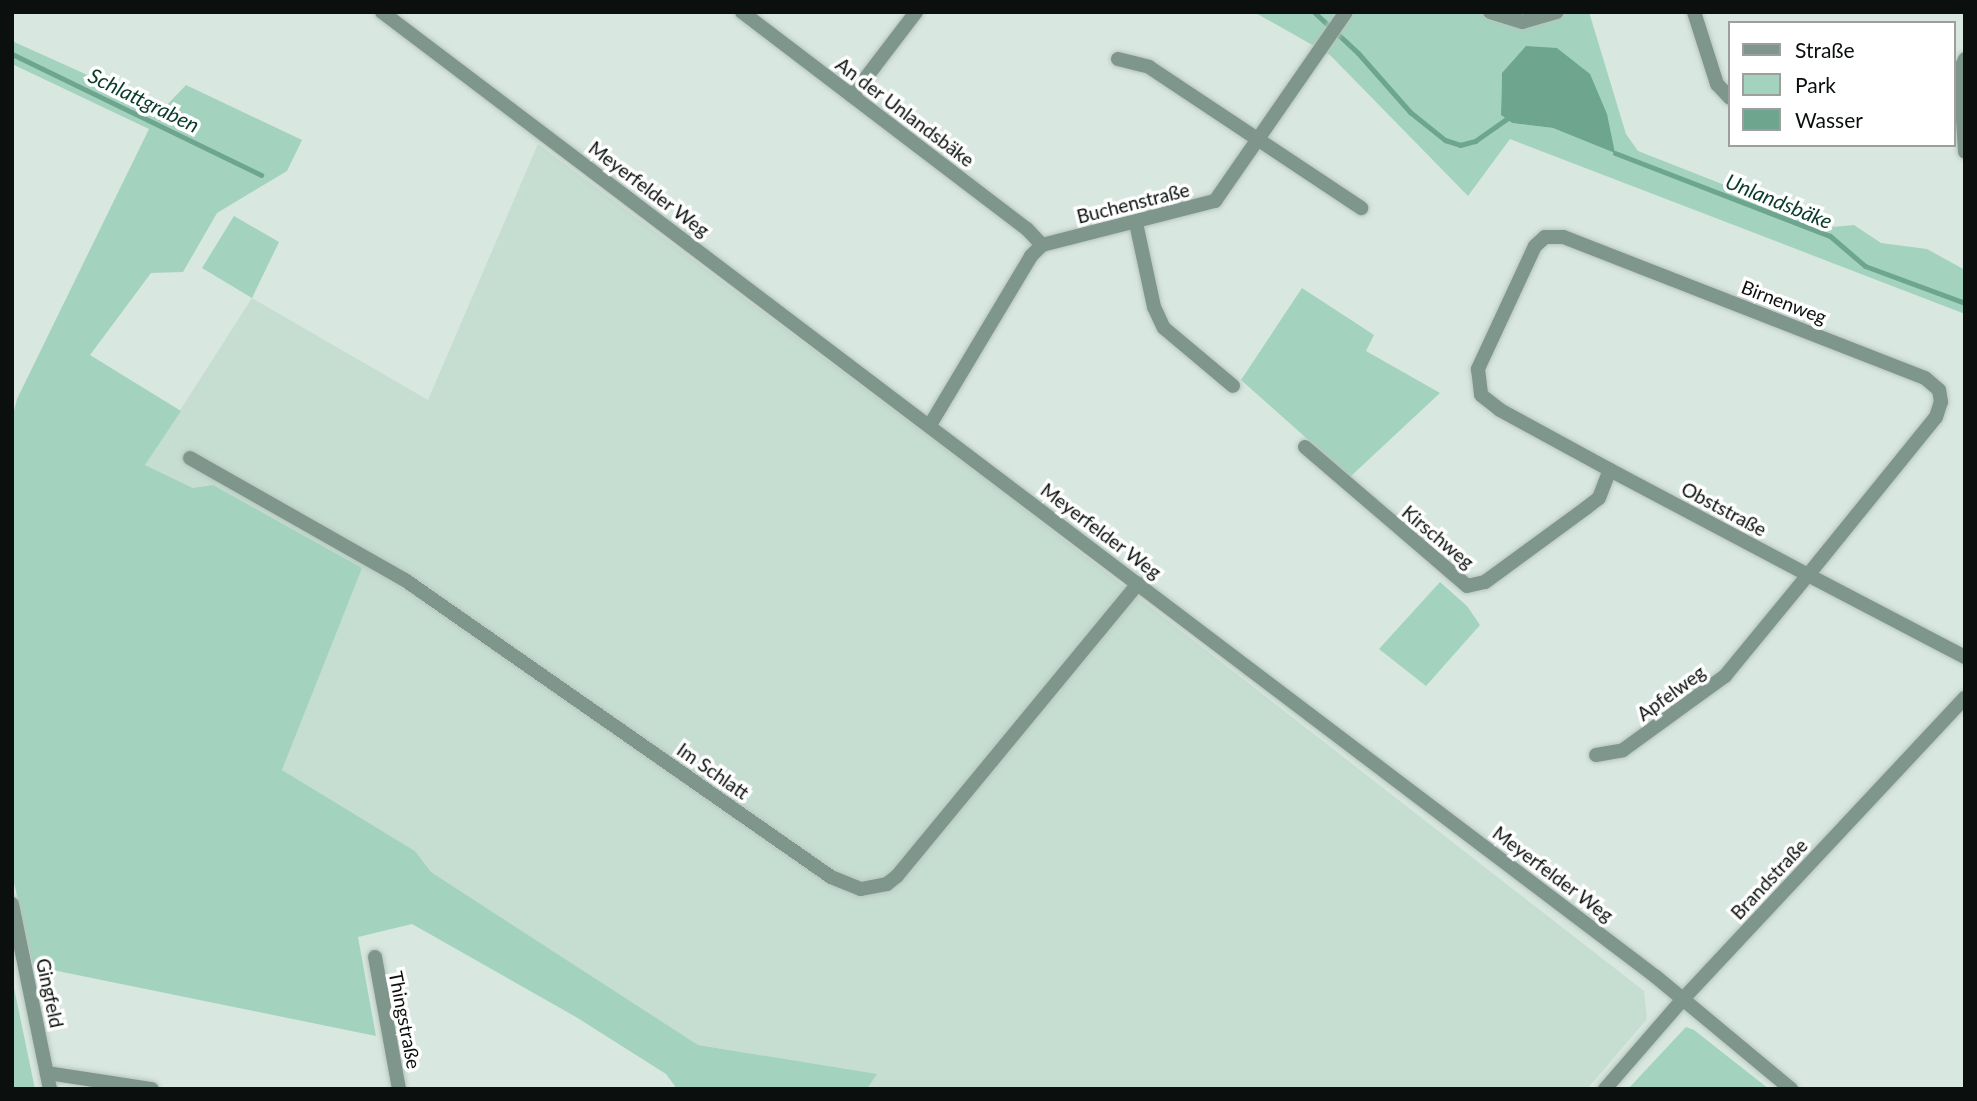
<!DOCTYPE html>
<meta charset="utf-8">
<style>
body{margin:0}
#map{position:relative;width:1977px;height:1101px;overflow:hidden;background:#d8e7e0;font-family:Lato,sans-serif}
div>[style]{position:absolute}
.built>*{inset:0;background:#c6ddd2}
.green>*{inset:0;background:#a3d3bf}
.water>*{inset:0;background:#6da58e}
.stream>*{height:5px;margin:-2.5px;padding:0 2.5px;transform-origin:2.5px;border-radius:2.5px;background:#6da58e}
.roads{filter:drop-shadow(0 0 2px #b7c5be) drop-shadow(0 0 2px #b7c5be)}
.street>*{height:14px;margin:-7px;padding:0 7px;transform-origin:7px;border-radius:7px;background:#7e968b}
span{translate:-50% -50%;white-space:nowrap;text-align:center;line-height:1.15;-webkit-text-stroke:7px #fff;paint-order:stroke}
.street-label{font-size:19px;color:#0b100e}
.water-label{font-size:21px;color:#0a3b2b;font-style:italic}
.frame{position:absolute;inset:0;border:14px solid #0b100e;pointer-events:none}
.legend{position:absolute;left:1728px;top:21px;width:228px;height:126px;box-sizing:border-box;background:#fff;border:2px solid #9d9f9f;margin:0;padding:9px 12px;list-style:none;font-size:21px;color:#0b100e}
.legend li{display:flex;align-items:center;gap:14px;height:35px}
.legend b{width:35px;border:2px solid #9d9f9f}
</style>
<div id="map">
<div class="built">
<div style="clip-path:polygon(538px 144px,986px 479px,1644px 991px,1647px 1019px,1587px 1089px,867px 1089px,876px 1074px,698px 1045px,431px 872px,415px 851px,282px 770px,361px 568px,145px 465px,252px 298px,428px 400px)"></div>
</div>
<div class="green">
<div style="clip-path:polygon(evenodd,1254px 12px,1589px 12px,1626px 134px,1638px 151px,1832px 227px,1854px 225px,1881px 243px,1927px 249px,1965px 270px,1965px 314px,1510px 139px,1468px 196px,1330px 55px,1254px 12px,1502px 73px,1614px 152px,1553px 128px,1512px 123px,1501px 115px,1502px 73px)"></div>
<div style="clip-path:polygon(12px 41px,163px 109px,186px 85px,302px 140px,287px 171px,217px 213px,183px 272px,151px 273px,90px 355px,181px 411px,145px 465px,193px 488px,213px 485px,362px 568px,282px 770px,415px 851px,431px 872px,698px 1045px,877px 1074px,867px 1089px,677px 1089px,666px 1074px,576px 1017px,412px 924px,358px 937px,376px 1036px,33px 966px,12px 874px,12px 419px,17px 399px,149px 129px,12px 64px)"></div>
<div style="clip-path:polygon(234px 216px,279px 242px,252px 298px,202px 268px)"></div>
<div style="clip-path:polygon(1302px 288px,1374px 335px,1366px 351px,1440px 393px,1350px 477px,1241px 380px)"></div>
<div style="clip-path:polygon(1440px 582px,1467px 606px,1480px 625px,1426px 686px,1379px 649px)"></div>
<div style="clip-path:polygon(12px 988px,14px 988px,35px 1089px,12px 1089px)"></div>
<div style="clip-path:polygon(1686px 1027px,1694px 1030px,1769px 1089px,1628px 1089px)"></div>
</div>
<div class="water">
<div style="clip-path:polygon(1526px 46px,1557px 48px,1590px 74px,1607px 114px,1615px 153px,1553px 128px,1512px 123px,1501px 115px,1502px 73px)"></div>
</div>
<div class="stream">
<div style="left:1314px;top:12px;width:60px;rotate:43deg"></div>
<div style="left:1358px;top:53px;width:79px;rotate:48.6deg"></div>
<div style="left:1410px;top:112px;width:45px;rotate:38.7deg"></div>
<div style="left:1445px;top:140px;width:16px;rotate:18deg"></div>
<div style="left:1460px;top:145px;width:16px;rotate:-15deg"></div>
<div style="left:1475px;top:141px;width:39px;rotate:-35deg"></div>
<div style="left:12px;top:54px;width:277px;rotate:25.9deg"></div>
<div style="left:1615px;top:153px;width:230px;rotate:21.1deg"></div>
<div style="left:1830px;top:236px;width:46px;rotate:40.6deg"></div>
<div style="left:1865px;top:266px;width:107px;rotate:20.3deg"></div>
</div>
<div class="roads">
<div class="street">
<div style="left:382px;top:12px;width:1597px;rotate:37.14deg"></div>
<div style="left:1655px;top:976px;width:177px;rotate:39.7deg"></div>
<div style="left:742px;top:12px;width:358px;rotate:37.3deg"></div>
<div style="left:1027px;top:229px;width:22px;rotate:47deg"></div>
<div style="left:1490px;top:12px;width:34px;rotate:17deg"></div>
<div style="left:1522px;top:22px;width:36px;rotate:-16deg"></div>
<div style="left:1694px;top:12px;width:76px;rotate:72.3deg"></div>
<div style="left:1717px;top:84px;width:19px;rotate:47deg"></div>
<div style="left:1118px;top:59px;width:32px;rotate:14deg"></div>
<div style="left:1149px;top:67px;width:255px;rotate:33.6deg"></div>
<div style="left:1965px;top:59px;width:12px;rotate:114deg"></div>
<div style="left:1960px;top:70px;width:82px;rotate:86.5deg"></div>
<div style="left:852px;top:96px;width:106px;rotate:-52.7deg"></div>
<div style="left:1136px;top:223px;width:86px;rotate:77.9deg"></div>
<div style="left:1154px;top:307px;width:23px;rotate:65deg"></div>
<div style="left:1164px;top:328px;width:90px;rotate:40deg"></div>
<div style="left:930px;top:425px;width:197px;rotate:-59.1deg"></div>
<div style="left:1031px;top:256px;width:16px;rotate:-45deg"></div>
<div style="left:1042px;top:245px;width:179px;rotate:-14.3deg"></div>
<div style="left:1215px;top:201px;width:230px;rotate:-55.3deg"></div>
<div style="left:1305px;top:447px;width:213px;rotate:40.6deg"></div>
<div style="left:1467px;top:586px;width:18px;rotate:-13deg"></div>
<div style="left:1485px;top:582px;width:125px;rotate:-36.2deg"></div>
<div style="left:1586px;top:508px;width:16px;rotate:-38deg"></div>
<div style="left:1599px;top:498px;width:30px;rotate:-69deg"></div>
<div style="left:190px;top:458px;width:247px;rotate:29.6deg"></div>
<div style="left:405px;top:580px;width:519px;rotate:34.88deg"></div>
<div style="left:831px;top:877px;width:32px;rotate:22deg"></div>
<div style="left:861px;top:889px;width:26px;rotate:-11deg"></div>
<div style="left:887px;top:884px;width:13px;rotate:-39deg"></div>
<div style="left:897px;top:876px;width:379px;rotate:-50.5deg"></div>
<div style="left:1596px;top:755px;width:27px;rotate:-10deg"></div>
<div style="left:1623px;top:750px;width:126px;rotate:-36deg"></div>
<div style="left:1725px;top:676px;width:131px;rotate:-50.6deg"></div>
<div style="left:1808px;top:575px;width:203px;rotate:-51deg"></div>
<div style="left:1936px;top:417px;width:16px;rotate:-72deg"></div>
<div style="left:1941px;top:402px;width:12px;rotate:-99deg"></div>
<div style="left:1939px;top:390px;width:18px;rotate:-139deg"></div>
<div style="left:1925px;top:378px;width:388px;rotate:-158.7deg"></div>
<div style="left:1563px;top:237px;width:18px;rotate:180deg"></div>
<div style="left:1545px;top:237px;width:13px;rotate:138deg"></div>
<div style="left:1535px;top:246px;width:136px;rotate:114.9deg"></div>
<div style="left:1478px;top:369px;width:26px;rotate:83deg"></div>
<div style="left:1481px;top:395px;width:24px;rotate:38deg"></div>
<div style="left:1500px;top:410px;width:125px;rotate:28.6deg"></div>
<div style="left:1610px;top:470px;width:224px;rotate:27.9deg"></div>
<div style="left:1808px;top:575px;width:177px;rotate:27.6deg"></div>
<div style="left:12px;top:904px;width:189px;rotate:78.4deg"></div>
<div style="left:375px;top:957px;width:134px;rotate:79.7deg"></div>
<div style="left:47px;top:1073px;width:106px;rotate:8.7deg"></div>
<div style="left:1605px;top:1089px;width:118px;rotate:-49.1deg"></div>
<div style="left:1682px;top:1000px;width:414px;rotate:-46.9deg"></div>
</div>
</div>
<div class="street-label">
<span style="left:905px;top:112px;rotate:37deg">An der Unlandsbäke</span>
<span style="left:649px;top:189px;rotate:37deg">Meyerfelder Weg</span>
<span style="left:1133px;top:203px;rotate:-14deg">Buchenstraße</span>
<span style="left:1784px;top:302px;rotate:21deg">Birnenweg</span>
<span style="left:1724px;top:509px;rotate:28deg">Obststraße</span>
<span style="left:1101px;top:531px;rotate:37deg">Meyerfelder Weg</span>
<span style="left:1438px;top:537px;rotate:40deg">Kirschweg</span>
<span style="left:1671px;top:693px;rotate:-36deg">Apfelweg</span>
<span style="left:713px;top:771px;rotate:35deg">Im Schlatt</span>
<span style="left:1553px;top:874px;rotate:37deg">Meyerfelder Weg</span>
<span style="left:1769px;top:879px;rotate:-47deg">Brandstraße</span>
<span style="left:50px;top:993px;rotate:78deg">Gingfeld</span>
<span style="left:405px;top:1020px;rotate:79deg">Thingstraße</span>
</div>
<div class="water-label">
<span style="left:144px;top:100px;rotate:26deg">Schlattgraben</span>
<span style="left:1779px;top:201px;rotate:22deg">Unlandsbäke</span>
</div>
<div class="frame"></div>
<ul class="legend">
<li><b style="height:9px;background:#7e968b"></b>Straße</li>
<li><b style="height:19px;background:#a3d3bf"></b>Park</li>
<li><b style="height:19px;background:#6da58e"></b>Wasser</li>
</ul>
</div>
